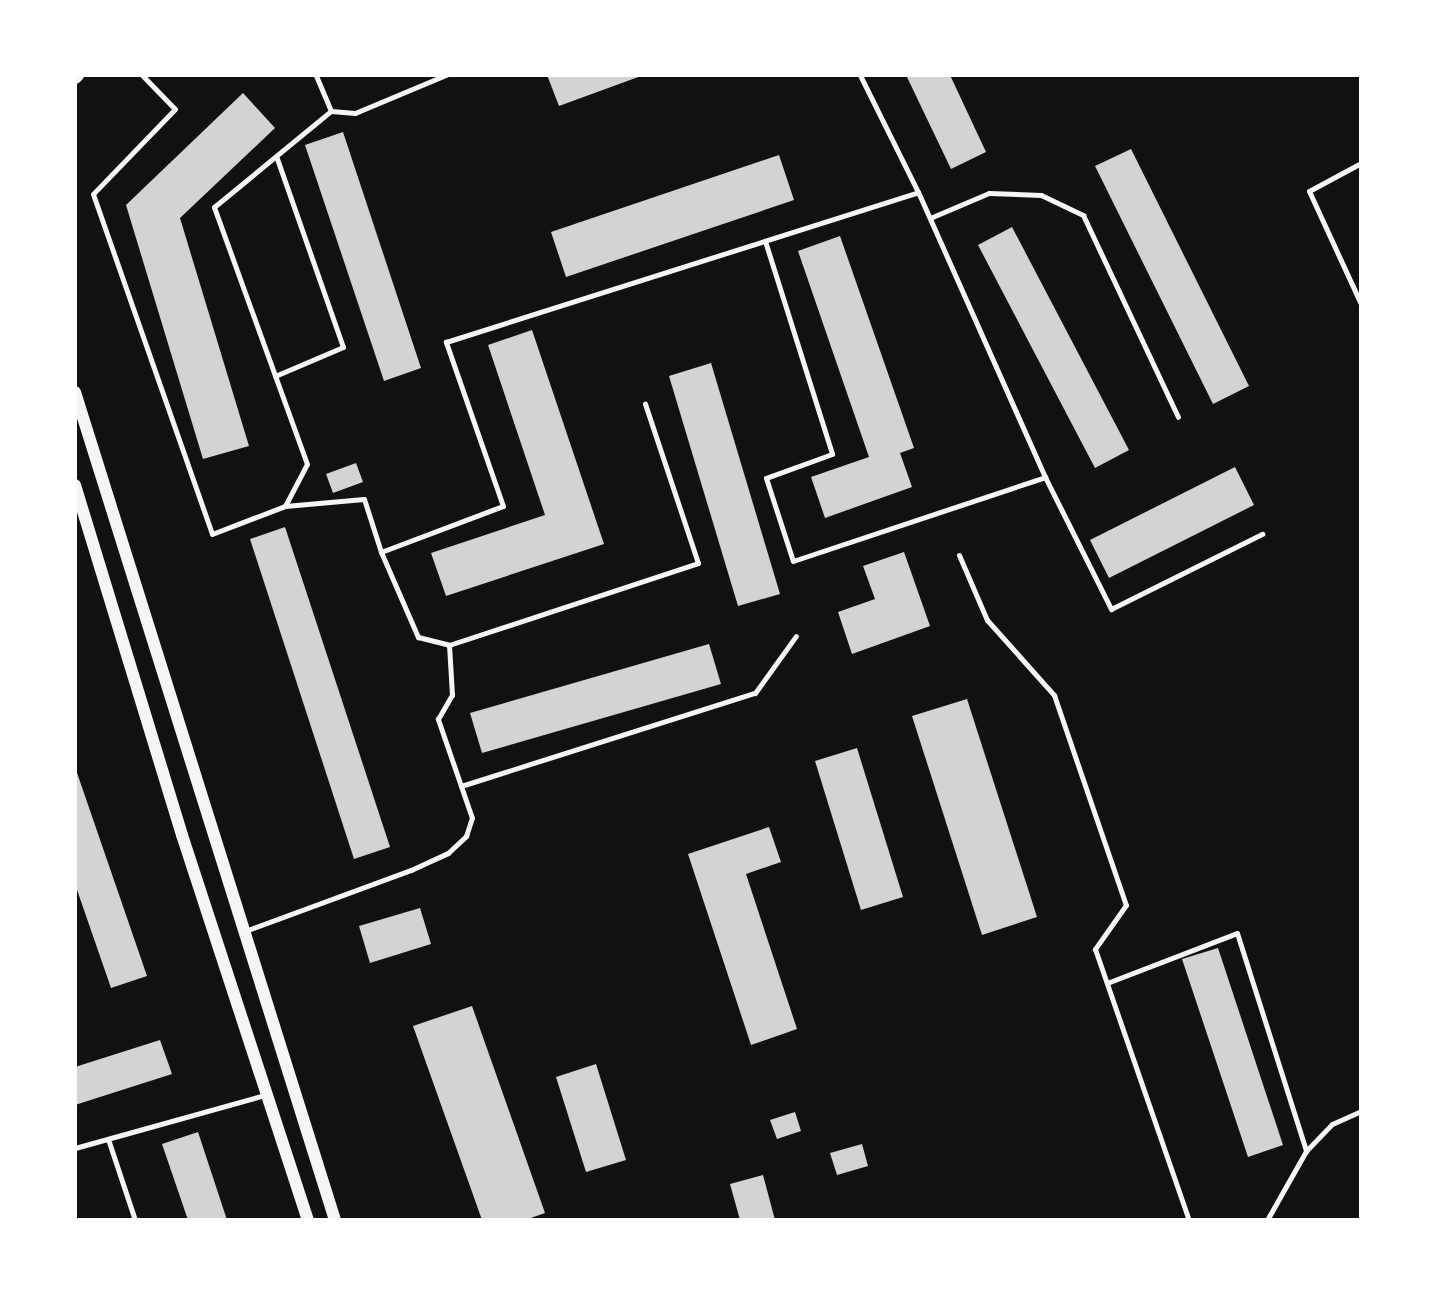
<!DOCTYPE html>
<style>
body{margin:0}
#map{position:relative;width:1436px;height:1295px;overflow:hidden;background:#111;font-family:"Nunito Sans",sans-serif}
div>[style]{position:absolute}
.building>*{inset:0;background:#d3d3d3}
.service>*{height:5px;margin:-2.5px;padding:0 2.5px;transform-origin:2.5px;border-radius:2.5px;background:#f5f5f5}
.tertiary>*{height:12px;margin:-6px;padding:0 6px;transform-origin:6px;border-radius:6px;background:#f5f5f5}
.secondary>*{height:14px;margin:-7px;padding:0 7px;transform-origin:7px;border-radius:7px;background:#f5f5f5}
span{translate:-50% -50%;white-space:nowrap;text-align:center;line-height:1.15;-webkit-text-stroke:5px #fff;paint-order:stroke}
.frame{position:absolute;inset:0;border:77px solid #fff;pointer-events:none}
</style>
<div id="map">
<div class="building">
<div style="clip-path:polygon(547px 75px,641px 75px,641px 76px,559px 106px)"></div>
<div style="clip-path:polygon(906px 75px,950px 75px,986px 152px,951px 169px)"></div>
<div style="clip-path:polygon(243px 93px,275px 128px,180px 218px,249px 446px,203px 459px,126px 205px)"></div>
<div style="clip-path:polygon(343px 132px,421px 368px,384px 381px,305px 145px)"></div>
<div style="clip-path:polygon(1131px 149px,1249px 386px,1213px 404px,1095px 166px)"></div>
<div style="clip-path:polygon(779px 155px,794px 200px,566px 277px,551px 232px)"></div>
<div style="clip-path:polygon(1012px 227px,1129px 450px,1095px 468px,978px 245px)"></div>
<div style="clip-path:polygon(840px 236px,914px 448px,900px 453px,912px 487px,825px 518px,811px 477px,869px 457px,798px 251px)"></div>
<div style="clip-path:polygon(532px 330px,604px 544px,446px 596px,431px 553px,545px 515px,488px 345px)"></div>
<div style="clip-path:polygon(711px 363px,780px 594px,738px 606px,669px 376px)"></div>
<div style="clip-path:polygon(356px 463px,363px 482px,333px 493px,326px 474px)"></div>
<div style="clip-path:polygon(1235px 467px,1254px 505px,1109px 578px,1090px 540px)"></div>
<div style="clip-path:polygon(285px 527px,390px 847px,354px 859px,250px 539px)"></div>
<div style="clip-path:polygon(904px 552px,930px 626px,852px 654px,838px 612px,875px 599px,863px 566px)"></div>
<div style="clip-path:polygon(709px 644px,721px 684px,482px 753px,470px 713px)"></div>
<div style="clip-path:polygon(967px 699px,1037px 917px,982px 935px,912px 716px)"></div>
<div style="clip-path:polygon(857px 748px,903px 897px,861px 910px,815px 761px)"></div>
<div style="clip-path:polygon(75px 767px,147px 976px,111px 988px,75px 884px)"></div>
<div style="clip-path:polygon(769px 827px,781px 862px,746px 874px,797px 1029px,751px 1045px,688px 854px)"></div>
<div style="clip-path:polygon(420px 908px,431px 944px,370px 963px,359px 926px)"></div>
<div style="clip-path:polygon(1218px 948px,1283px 1145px,1248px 1157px,1182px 959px)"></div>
<div style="clip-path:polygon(472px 1006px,545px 1213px,525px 1220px,482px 1220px,413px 1026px)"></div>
<div style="clip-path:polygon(160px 1040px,172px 1074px,75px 1105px,75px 1067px)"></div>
<div style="clip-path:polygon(596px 1064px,626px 1160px,586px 1172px,556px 1077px)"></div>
<div style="clip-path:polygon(795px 1112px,801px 1131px,777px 1139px,770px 1120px)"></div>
<div style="clip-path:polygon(198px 1132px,227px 1220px,188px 1220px,162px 1144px)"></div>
<div style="clip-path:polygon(862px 1144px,868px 1166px,837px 1175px,830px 1153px)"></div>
<div style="clip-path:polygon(763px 1175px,775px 1220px,740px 1220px,730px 1184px)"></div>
</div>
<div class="service">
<div style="left:142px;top:75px;width:47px;rotate:45.9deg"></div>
<div style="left:175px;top:109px;width:118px;rotate:134deg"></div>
<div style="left:93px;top:194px;width:360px;rotate:70.7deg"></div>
<div style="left:212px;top:534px;width:78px;rotate:-21deg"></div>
<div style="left:285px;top:506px;width:47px;rotate:-62.4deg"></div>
<div style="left:307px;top:464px;width:273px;rotate:-109.9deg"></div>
<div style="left:214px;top:207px;width:151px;rotate:-39.4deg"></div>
<div style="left:331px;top:111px;width:39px;rotate:-113deg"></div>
<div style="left:331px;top:111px;width:24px;rotate:5deg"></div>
<div style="left:355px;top:113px;width:99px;rotate:-22.7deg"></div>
<div style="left:1361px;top:163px;width:59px;rotate:151.7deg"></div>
<div style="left:1309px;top:191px;width:124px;rotate:65.3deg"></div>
<div style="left:930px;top:218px;width:64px;rotate:-23deg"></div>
<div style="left:989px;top:193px;width:52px;rotate:2.2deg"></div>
<div style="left:1041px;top:195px;width:47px;rotate:25.5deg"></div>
<div style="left:1083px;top:215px;width:223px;rotate:64.8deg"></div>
<div style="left:765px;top:241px;width:223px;rotate:72.5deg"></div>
<div style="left:832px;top:454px;width:70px;rotate:160deg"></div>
<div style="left:766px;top:478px;width:87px;rotate:72deg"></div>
<div style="left:793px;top:561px;width:266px;rotate:-18.4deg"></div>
<div style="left:1045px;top:477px;width:312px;rotate:-114deg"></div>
<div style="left:275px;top:376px;width:74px;rotate:-23.1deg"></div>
<div style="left:343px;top:347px;width:202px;rotate:-109.3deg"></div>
<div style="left:1045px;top:477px;width:148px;rotate:63.4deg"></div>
<div style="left:1111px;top:609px;width:169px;rotate:-26.4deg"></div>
<div style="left:285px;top:506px;width:79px;rotate:-5.1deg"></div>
<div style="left:364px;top:499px;width:56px;rotate:72.2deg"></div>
<div style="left:381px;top:552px;width:130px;rotate:-20.7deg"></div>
<div style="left:503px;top:506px;width:174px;rotate:-109.2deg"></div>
<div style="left:446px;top:342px;width:495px;rotate:-17.6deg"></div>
<div style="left:918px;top:192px;width:131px;rotate:-116.4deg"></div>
<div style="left:381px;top:552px;width:93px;rotate:66.5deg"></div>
<div style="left:418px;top:637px;width:32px;rotate:14deg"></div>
<div style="left:449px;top:645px;width:262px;rotate:-18.2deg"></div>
<div style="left:698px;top:563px;width:168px;rotate:-108.4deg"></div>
<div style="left:959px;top:555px;width:71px;rotate:66.7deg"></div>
<div style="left:987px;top:620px;width:101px;rotate:48.2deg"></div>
<div style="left:1054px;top:695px;width:222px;rotate:71.1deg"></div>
<div style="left:1126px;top:905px;width:54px;rotate:125.2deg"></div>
<div style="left:1095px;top:949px;width:287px;rotate:70.9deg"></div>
<div style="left:461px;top:786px;width:308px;rotate:-17.6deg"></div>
<div style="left:755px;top:693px;width:70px;rotate:-54.3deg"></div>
<div style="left:245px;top:931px;width:177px;rotate:-20.2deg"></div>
<div style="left:411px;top:870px;width:41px;rotate:-24.7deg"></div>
<div style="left:448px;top:853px;width:25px;rotate:-43deg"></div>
<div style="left:466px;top:836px;width:19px;rotate:-72deg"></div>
<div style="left:472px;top:818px;width:105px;rotate:-109deg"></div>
<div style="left:438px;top:719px;width:28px;rotate:-60deg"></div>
<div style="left:452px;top:695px;width:50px;rotate:-93.4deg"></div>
<div style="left:1107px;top:983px;width:139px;rotate:-21deg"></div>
<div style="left:1237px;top:933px;width:229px;rotate:72.4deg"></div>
<div style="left:108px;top:1139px;width:85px;rotate:71.6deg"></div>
<div style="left:75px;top:1148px;width:200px;rotate:-15.6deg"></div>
<div style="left:1267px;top:1220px;width:79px;rotate:-60.5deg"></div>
<div style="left:1306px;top:1151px;width:37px;rotate:-46deg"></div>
<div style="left:1332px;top:1124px;width:32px;rotate:-24deg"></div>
</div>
<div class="tertiary">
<div style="left:75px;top:392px;width:868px;rotate:72.57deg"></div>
<div style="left:75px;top:485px;width:366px;rotate:73deg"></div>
<div style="left:182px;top:835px;width:405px;rotate:71.9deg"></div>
</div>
<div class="secondary">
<div style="left:75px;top:77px;width:3px;rotate:-45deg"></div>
</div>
<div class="frame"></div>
</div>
